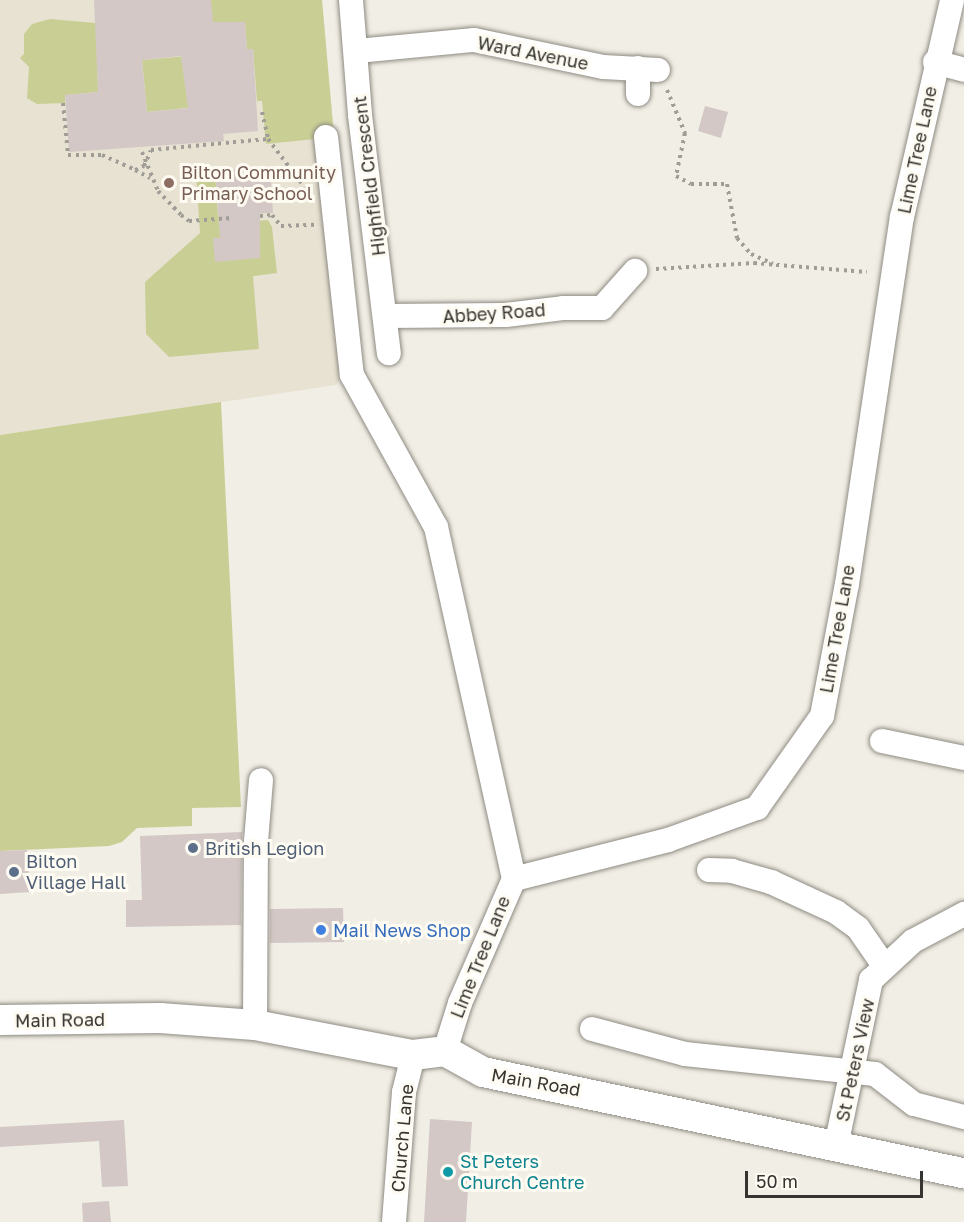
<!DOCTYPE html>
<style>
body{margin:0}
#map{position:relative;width:964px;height:1222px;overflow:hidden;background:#f1eee5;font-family:"Golos Text",sans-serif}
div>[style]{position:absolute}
.built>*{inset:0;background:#e8e2d2}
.green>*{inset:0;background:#c9cf94}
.building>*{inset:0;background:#d3c8c5}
.path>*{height:4px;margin-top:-2px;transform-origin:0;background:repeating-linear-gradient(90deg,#9f9d96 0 3px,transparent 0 7.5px)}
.roads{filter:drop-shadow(0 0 2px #8e8b83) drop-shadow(0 0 2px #8e8b83)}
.minor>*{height:24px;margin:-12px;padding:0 12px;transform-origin:12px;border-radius:12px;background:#fff}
.major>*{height:30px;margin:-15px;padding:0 15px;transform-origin:15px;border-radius:15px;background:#fff}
.dots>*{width:16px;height:16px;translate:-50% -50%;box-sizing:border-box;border:3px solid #fefbf2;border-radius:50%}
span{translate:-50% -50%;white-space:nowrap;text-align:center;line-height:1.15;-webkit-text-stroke:6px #fefbf2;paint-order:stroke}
.street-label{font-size:18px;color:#353430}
.education-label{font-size:18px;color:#785e54}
.left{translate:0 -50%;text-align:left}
.service-label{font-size:18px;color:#4e5e75}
.shop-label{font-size:18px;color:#366cbe}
.culture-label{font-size:18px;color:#0d838f}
.scale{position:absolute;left:745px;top:1171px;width:178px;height:27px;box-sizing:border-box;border:3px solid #353430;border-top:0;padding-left:8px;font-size:18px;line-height:21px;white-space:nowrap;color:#353430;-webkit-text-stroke:4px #fefbf2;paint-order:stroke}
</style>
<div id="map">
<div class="built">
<div style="clip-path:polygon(0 0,322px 0,335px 143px,343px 374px,336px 385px,0 435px)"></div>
</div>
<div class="green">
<div style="clip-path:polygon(211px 0,322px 0,334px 137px,266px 144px,262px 101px,257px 101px,253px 49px,247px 49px,245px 22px,146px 27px)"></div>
<div style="clip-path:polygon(50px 19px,96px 23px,98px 92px,65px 95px,65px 103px,37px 104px,27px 98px,29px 67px,20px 58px,24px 54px,24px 34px,32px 24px)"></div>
<div style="clip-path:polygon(210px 54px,215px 105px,147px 112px,142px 60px)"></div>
<div style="clip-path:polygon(215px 171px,218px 216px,232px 215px,233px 223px,268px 220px,272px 227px,277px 273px,253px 276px,259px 349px,169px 357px,146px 334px,145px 282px,200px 233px,196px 172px)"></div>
<div style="clip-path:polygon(221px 402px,241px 807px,192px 808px,192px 826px,137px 828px,122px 842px,109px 846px,0 851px,0 435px)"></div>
</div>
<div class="building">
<div style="clip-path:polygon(evenodd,94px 0,211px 0,213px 22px,245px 22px,247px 49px,253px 49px,258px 131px,223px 134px,224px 141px,69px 152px,65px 95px,98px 92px,94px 0,181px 56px,188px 108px,147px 112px,142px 60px,181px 56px)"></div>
<div style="clip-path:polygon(705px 106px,728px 112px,721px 138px,698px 131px)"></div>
<div style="clip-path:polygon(270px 166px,273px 213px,260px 213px,260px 258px,215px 262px,213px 238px,220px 238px,215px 171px)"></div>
<div style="clip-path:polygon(242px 832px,241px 925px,126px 927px,126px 900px,142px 900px,140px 836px)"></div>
<div style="clip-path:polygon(27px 850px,30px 892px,0 894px,0 851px)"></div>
<div style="clip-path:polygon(343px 908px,344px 942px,270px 943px,270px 909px)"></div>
<div style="clip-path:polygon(430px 1119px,472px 1122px,466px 1222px,424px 1222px)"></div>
<div style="clip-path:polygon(124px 1120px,128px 1186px,102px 1187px,99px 1141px,0 1147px,0 1127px)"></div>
<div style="clip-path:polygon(109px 1201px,111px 1222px,83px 1222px,82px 1203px)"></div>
</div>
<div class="path">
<div style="left:667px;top:90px;width:47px;rotate:67.3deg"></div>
<div style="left:685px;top:133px;width:44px;rotate:101.8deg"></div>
<div style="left:676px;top:176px;width:17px;rotate:28deg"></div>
<div style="left:691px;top:184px;width:36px"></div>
<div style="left:727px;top:184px;width:55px;rotate:79.5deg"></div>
<div style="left:737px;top:238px;width:21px;rotate:49deg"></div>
<div style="left:751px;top:254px;width:24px;rotate:24deg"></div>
<div style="left:63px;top:103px;width:52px;rotate:84.5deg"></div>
<div style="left:68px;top:155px;width:34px"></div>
<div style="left:102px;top:155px;width:36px;rotate:24deg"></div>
<div style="left:135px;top:170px;width:10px;rotate:-24deg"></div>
<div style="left:144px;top:166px;width:17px;rotate:-66deg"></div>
<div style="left:151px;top:150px;width:118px;rotate:-5.4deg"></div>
<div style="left:262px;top:112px;width:28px;rotate:77deg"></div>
<div style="left:268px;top:139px;width:63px;rotate:52.8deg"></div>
<div style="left:142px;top:152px;width:42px;rotate:67.7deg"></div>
<div style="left:158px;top:191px;width:33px;rotate:46deg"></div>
<div style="left:181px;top:215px;width:10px;rotate:37deg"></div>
<div style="left:189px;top:221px;width:43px;rotate:-4deg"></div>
<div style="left:135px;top:170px;width:17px;rotate:28deg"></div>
<div style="left:260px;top:216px;width:12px;rotate:-5deg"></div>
<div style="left:272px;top:215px;width:14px;rotate:51deg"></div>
<div style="left:281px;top:226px;width:33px;rotate:-2deg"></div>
<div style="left:656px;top:269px;width:98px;rotate:-3.5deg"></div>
<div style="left:754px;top:263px;width:113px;rotate:4.6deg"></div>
</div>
<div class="roads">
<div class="minor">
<div style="left:351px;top:0;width:115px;rotate:85.5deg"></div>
<div style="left:360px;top:115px;width:240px;rotate:83.1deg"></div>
<div style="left:357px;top:51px;width:118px;rotate:-5.4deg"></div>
<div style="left:474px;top:40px;width:132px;rotate:11.8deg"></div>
<div style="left:603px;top:67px;width:55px;rotate:3.1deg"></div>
<div style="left:935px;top:62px;width:30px;rotate:15deg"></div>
<div style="left:638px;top:68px;width:26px;rotate:90deg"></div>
<div style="left:326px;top:137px;width:239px;rotate:83.8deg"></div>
<div style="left:352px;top:375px;width:174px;rotate:61.1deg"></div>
<div style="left:436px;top:527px;width:361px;rotate:77.5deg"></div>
<div style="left:386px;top:316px;width:120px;rotate:-0.5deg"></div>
<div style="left:506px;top:315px;width:57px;rotate:-7deg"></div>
<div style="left:563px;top:308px;width:39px"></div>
<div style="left:602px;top:308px;width:50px;rotate:-48.3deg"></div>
<div style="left:882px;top:741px;width:84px;rotate:11.7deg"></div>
<div style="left:709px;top:870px;width:23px;rotate:2deg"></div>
<div style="left:732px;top:871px;width:41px;rotate:15.8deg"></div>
<div style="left:771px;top:882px;width:72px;rotate:24.8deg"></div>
<div style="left:836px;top:912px;width:27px;rotate:36deg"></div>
<div style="left:858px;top:928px;width:47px;rotate:55.3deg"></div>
<div style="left:255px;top:1025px;width:184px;rotate:-89.7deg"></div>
<div style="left:256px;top:841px;width:61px;rotate:-85.3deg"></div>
<div style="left:592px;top:1029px;width:96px;rotate:15deg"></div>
<div style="left:685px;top:1054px;width:191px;rotate:6deg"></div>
<div style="left:875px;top:1074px;width:49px;rotate:37.6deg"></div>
<div style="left:914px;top:1104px;width:52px;rotate:14.6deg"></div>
<div style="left:445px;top:1051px;width:50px;rotate:-72.6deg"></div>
<div style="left:460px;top:1003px;width:135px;rotate:-66.5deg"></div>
<div style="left:514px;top:879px;width:159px;rotate:-14.2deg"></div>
<div style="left:668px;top:840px;width:95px;rotate:-19.8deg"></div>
<div style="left:757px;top:808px;width:113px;rotate:-54.8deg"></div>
<div style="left:822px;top:716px;width:134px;rotate:-79.3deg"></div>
<div style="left:847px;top:584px;width:371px;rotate:-81.5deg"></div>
<div style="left:902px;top:217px;width:223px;rotate:-77deg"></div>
<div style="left:836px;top:1146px;width:170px;rotate:-78.1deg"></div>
<div style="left:871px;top:980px;width:57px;rotate:-42.9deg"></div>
<div style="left:913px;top:941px;width:58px;rotate:-27.9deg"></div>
<div style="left:394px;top:1222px;width:130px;rotate:-85.6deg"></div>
<div style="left:404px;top:1092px;width:38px;rotate:-76deg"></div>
</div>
<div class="major">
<div style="left:0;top:1020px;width:160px;rotate:-0.7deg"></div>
<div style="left:160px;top:1018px;width:95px;rotate:4.2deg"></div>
<div style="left:255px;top:1025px;width:161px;rotate:10.8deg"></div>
<div style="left:413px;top:1055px;width:32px;rotate:-7deg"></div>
<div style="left:445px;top:1051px;width:43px;rotate:28.9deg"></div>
<div style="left:483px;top:1072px;width:491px;rotate:11.9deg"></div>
</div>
</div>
<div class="dots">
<div style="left:169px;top:183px;background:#8d6e63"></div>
<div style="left:193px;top:848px;background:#5c6f8a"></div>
<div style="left:14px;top:872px;background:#5c6f8a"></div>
<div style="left:321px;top:930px;background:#3f7fe0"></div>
<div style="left:448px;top:1172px;background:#0f9aa8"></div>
</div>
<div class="street-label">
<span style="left:533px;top:53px;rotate:11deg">Ward Avenue</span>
<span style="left:917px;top:150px;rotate:-78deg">Lime Tree Lane</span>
<span style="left:369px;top:176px;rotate:-97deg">Highfield Crescent</span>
<span style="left:494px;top:313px;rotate:-4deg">Abbey Road</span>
<span style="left:837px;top:629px;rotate:-80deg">Lime Tree Lane</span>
<span style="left:480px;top:957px;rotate:-68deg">Lime Tree Lane</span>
<span style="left:60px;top:1020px;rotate:-1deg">Main Road</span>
<span style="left:855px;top:1060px;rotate:-78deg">St Peters View</span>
<span style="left:536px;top:1082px;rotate:10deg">Main Road</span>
<span style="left:402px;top:1138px;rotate:-85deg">Church Lane</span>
</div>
<div class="education-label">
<span class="left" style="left:181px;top:183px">Bilton Community<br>Primary School</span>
</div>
<div class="service-label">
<span class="left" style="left:205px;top:848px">British Legion</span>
<span class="left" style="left:26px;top:872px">Bilton<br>Village Hall</span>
</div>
<div class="shop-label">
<span class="left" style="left:333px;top:930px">Mail News Shop</span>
</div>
<div class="culture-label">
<span class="left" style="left:460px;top:1172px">St Peters<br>Church Centre</span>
</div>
<div class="scale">50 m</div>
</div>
